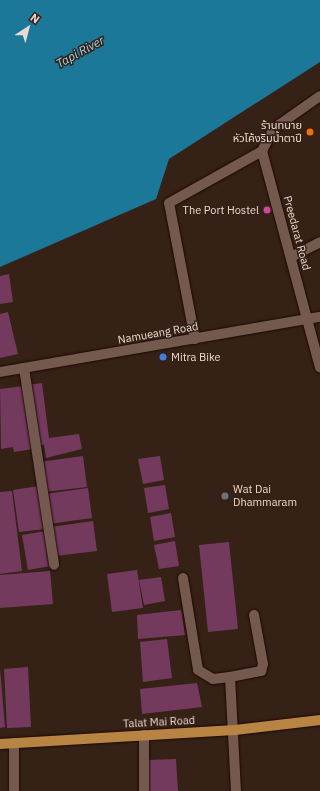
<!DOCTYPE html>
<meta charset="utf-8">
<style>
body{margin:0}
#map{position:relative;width:320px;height:791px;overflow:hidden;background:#362116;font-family:"IBM Plex Sans","Noto Sans Thai",sans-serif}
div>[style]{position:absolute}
.water>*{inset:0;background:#1c7898}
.building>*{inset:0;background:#743a5e}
.roads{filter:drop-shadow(0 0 1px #1d0902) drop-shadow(0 0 1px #1d0902)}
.minor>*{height:10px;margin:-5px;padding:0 5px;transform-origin:5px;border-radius:5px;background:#745a4e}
.major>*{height:10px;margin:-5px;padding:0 5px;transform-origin:5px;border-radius:5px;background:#b88444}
.dots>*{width:11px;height:11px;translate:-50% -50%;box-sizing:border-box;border:2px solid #362116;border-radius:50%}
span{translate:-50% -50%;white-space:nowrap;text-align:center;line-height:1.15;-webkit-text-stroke:3px #362116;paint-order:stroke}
.poi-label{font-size:11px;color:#e8d9d2}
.right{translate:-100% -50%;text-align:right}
.left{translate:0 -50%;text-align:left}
.street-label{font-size:11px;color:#e8d9d2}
.water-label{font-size:12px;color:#99d8f4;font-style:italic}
.north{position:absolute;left:8px;top:8px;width:40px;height:40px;-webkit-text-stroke:3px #362116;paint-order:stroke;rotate:36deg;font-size:11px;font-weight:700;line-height:16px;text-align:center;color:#e8d9d2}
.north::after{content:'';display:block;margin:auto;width:14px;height:18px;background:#e8d9d2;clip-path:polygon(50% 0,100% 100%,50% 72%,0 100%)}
</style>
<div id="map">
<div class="water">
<div style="clip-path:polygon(0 0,320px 0,320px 62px,169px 159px,156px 199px,0 267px)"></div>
</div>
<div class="building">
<div style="clip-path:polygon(9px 274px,13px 302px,0 304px,0 276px)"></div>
<div style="clip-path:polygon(8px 312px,18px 354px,0 358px,0 314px)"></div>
<div style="clip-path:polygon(42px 383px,49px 438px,79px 434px,82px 449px,46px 458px,44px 445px,37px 446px,28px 385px)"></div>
<div style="clip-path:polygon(24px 386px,33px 449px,14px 452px,13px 447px,1px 449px,0 389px)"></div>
<div style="clip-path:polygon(83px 456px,87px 487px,44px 492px,39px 462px)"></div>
<div style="clip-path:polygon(160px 456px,164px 480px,143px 484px,138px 459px)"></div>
<div style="clip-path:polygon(165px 485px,169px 509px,148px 513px,144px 488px)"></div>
<div style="clip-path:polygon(39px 486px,45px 529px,19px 532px,13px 490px)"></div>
<div style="clip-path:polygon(88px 488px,92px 518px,49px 524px,45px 494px)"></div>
<div style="clip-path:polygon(12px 491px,22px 571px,0 574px,0 492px)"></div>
<div style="clip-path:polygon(171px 513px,175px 537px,154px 541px,150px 517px)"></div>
<div style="clip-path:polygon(93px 521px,97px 551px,55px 556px,51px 527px)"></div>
<div style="clip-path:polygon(46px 531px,51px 566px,28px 570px,22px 535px)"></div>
<div style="clip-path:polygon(175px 541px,179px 566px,159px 569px,154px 545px)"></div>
<div style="clip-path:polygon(229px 542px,238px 629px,208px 632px,199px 545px)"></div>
<div style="clip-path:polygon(137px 570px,143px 608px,112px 612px,107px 574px)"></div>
<div style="clip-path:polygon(50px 571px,53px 604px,0 608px,0 575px)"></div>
<div style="clip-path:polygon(161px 577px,165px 601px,144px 605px,139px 580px)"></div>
<div style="clip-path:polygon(181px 610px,185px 635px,138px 639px,137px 615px)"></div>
<div style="clip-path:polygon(167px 639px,172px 678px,143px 682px,140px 642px)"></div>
<div style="clip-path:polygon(28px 667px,31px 727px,7px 728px,4px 669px)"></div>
<div style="clip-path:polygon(0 668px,5px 727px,0 728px)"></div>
<div style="clip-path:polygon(197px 683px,202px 707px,142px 714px,140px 689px)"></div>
<div style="clip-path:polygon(176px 759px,178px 791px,148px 791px,146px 760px)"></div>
</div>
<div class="roads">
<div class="minor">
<div style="left:262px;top:151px;width:224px;rotate:75deg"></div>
<div style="left:262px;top:151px;width:25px;rotate:-63deg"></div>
<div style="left:273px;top:129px;width:57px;rotate:-35.1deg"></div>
<div style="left:291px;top:257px;width:33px;rotate:-27deg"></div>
<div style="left:195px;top:339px;width:138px;rotate:-100.8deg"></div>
<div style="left:169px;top:203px;width:107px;rotate:-29.2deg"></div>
<div style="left:24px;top:368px;width:199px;rotate:81.3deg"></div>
<div style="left:0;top:372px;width:325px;rotate:-9.8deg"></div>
<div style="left:183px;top:578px;width:93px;rotate:80.7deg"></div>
<div style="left:198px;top:670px;width:17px;rotate:31deg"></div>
<div style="left:213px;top:679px;width:17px;rotate:-7deg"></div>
<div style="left:230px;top:677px;width:114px;rotate:87deg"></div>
<div style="left:230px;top:677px;width:32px;rotate:-11deg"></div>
<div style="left:261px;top:671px;width:7px;rotate:-74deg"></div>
<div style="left:263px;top:664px;width:50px;rotate:-100.4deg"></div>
<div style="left:14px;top:743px;width:48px;rotate:90deg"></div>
<div style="left:144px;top:791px;width:56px;rotate:-90deg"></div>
</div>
<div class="major">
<div style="left:0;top:744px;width:235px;rotate:-3.4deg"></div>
<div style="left:235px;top:730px;width:86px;rotate:-6.7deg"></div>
</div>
</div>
<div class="dots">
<div style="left:310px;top:132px;background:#e8710a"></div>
<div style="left:267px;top:210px;background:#d1479c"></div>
<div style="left:163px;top:357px;background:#3f7fe0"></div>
<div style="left:225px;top:496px;background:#6b7280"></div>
</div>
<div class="poi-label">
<span class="right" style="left:302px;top:132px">ร้านทนาย<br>หัวโค้งริมน้ำตาปี</span>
<span class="right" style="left:259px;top:210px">The Port Hostel</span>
<span class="left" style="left:171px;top:357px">Mitra Bike</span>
<span class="left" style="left:233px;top:496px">Wat Dai<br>Dhammaram</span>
</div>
<div class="street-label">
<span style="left:297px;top:233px;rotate:75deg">Preedarat Road</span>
<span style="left:158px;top:333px;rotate:-10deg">Namueang Road</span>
<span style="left:159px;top:722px;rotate:-3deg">Talat Mai Road</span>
</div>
<div class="water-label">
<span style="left:80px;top:52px;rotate:-29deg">Tapi River</span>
</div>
<div class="north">N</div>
</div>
